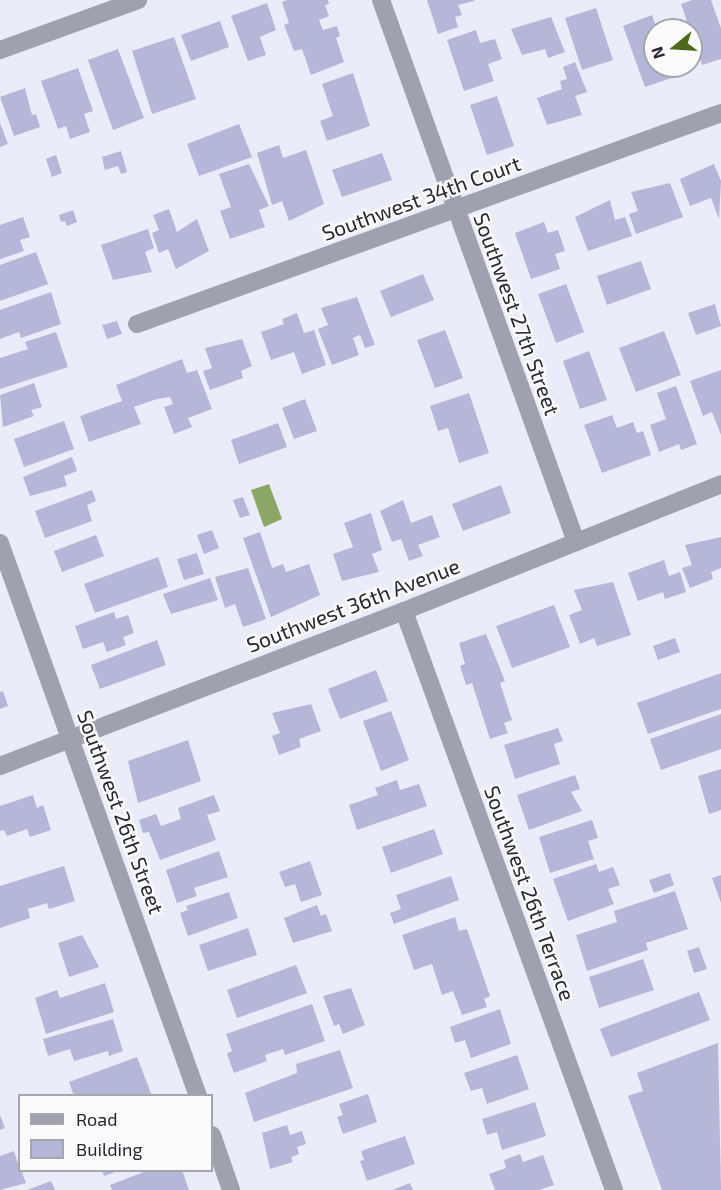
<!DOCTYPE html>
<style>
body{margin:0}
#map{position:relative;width:721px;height:1190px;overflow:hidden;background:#ebecfa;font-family:"Exo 2",sans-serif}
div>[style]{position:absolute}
.water>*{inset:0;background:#8ca765}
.building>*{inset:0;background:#b4b7d8}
.minor>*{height:18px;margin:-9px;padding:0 9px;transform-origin:9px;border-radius:9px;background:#9fa1af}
span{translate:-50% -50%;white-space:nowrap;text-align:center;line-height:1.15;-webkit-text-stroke:5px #fbfbfb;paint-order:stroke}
.street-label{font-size:21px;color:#252632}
.legend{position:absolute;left:18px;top:1094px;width:195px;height:78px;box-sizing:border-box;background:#fbfbfb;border:2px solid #a5a6ab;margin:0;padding:8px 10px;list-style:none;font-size:18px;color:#252632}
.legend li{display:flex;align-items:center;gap:12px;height:30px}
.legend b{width:30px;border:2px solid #a5a6ab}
.north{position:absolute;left:643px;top:18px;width:60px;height:60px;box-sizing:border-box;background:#fbfbfb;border:2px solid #a5a6ab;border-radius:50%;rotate:252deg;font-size:16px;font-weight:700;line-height:24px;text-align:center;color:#252632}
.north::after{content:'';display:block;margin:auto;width:21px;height:27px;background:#4e691c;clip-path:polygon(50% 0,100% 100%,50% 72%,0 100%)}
</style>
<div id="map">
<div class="water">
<div style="clip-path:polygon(269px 484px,282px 519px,264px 527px,251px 490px)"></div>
</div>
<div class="building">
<div style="clip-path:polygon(287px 0,328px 0,329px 4px,325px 5px,329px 16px,319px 20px,323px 30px,337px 26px,340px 36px,336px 38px,344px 62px,311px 75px,302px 49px,294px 51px,284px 25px,289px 23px,282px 2px)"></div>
<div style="clip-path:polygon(427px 0,474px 0,474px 1px,458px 5px,462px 15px,455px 17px,458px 27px,438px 34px)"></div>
<div style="clip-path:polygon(692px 0,711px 0,721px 28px,721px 59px,702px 65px,681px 4px)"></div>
<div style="clip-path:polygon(267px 3px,276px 30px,260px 37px,266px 55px,248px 61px,231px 16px)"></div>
<div style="clip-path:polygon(596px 8px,613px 60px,582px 70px,565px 18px)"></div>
<div style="clip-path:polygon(652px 15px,657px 30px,655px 66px,670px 66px,674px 77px,645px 87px,623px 26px)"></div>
<div style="clip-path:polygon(551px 17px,565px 52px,548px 58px,545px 49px,522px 55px,511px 29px)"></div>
<div style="clip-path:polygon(220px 21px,229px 47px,191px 61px,181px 35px)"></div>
<div style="clip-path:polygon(476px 30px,480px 43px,495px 39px,502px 59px,488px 64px,494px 81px,464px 91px,447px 40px)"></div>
<div style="clip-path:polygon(174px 37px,196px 99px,152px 114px,132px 51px)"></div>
<div style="clip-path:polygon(118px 49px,144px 118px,113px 130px,88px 60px)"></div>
<div style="clip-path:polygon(575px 62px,587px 92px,575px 96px,582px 115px,547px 125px,537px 98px,562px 89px,560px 81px,567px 79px,563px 67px)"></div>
<div style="clip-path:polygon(78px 68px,93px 111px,84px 114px,90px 132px,70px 139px,66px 126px,58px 129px,41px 81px)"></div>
<div style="clip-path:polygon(353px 73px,370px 126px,327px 141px,320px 121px,333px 116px,322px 84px)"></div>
<div style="clip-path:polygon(25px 88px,32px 115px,36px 114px,40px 127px,14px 136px,0 97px)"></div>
<div style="clip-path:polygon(497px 96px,514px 146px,487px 155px,470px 105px)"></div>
<div style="clip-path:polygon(0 123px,8px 144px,0 147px)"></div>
<div style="clip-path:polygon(239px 124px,252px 157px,199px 176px,187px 144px)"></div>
<div style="clip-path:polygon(279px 145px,283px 158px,306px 150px,324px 204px,289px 221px,282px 201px,272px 205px,257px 153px)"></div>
<div style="clip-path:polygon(121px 151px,127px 172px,121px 174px,118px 166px,105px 170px,102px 157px)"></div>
<div style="clip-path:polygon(382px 153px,392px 180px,342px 197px,332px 170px)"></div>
<div style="clip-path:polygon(56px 155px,62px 173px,52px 177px,46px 159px)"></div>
<div style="clip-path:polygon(249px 164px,269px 206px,259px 210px,265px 227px,230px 239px,220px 211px,231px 207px,219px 174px)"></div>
<div style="clip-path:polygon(714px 164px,721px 181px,719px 219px,711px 198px,690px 206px,680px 179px)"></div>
<div style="clip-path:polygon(670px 183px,683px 217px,636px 234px,629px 214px,638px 211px,631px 192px)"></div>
<div style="clip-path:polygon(610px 200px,615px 220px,625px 217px,632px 236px,588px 251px,575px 217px)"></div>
<div style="clip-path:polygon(169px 209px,177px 232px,197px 219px,209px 251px,176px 269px,168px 249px,159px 253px,152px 233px,159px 230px,153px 215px)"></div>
<div style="clip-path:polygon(73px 210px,77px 222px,67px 226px,65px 221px,61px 222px,59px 215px)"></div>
<div style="clip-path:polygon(23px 217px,30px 237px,20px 240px,24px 251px,0 259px,0 225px)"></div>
<div style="clip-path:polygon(544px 222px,548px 233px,558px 230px,565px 251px,555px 254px,560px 269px,531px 279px,515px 233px)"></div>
<div style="clip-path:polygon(148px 229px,154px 248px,145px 252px,152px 272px,113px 280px,101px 245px)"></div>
<div style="clip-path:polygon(36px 252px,48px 284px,0 301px,0 265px)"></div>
<div style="clip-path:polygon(641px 261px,651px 289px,607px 305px,597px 276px)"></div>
<div style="clip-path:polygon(423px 274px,434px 300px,391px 317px,380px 291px)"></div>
<div style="clip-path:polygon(566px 284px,584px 332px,556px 343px,538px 294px)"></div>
<div style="clip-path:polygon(51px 292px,61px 324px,21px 338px,19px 332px,0 339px,0 310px)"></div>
<div style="clip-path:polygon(357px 297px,375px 345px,365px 348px,360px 335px,353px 338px,359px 355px,332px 365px,318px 329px,328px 325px,321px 308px)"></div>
<div style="clip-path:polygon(715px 304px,721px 326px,696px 335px,688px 313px)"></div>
<div style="clip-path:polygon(297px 313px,304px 333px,314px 330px,326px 365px,302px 374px,294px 352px,271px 360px,261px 332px,284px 324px,282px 319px)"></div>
<div style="clip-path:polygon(117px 321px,122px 334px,107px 339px,102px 325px)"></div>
<div style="clip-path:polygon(445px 330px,463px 378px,435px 388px,417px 340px)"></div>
<div style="clip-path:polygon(664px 331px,681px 375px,636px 392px,619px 348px)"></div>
<div style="clip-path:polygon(56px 332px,68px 367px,0 389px,0 358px,28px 349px,25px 342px)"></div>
<div style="clip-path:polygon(242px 339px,252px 366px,241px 371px,243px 378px,210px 390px,203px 371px,212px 368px,205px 348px)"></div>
<div style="clip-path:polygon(589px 351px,607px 400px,580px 409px,563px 361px)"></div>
<div style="clip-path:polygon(182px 359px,187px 373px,197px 370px,212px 409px,188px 418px,192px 427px,174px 434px,164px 407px,173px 404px,170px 397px,157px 399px,134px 407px,141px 424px,89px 442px,80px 416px,122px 401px,116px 385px)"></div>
<div style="clip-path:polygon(721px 370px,721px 435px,712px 412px,703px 416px,690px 381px)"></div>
<div style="clip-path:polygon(34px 383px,42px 407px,31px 410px,34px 416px,3px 427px,0 395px)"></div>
<div style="clip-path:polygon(676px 386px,697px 444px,681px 450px,679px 444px,659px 452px,650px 425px,666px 419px,657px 393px)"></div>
<div style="clip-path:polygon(469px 393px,489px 453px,459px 463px,448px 428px,438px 431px,430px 406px)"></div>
<div style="clip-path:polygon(305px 399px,317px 431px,294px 439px,282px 408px)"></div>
<div style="clip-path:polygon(612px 415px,617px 428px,633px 422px,637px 433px,643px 431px,651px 455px,602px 473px,584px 425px)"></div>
<div style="clip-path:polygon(64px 421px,74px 449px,24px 467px,14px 439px)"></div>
<div style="clip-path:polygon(278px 423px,287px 447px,239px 464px,231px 440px)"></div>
<div style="clip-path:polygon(72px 457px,77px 471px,64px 476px,67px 486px,30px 496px,23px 477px)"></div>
<div style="clip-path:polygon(501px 485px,511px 513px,463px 531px,452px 504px)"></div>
<div style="clip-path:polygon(92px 490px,96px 501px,87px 505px,92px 521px,45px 538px,35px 511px)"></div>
<div style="clip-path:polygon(243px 497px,250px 515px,240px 518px,233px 500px)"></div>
<div style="clip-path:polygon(403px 500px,411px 523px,432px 515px,440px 537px,418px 545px,423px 556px,409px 561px,401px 539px,392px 542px,380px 511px)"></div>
<div style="clip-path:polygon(371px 513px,382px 550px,372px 554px,379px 572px,342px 581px,333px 554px,353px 547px,344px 523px)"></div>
<div style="clip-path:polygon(212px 530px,219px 548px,204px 554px,197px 535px)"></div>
<div style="clip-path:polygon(260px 532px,272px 568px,283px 564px,286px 572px,309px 564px,320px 595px,271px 617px,243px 538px)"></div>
<div style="clip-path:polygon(96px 535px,104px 556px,62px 572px,54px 551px)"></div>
<div style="clip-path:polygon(721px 537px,721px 568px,711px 572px,713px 579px,690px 588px,682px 568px,692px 565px,685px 545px)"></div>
<div style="clip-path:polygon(197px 553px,204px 574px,184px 580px,177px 559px)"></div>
<div style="clip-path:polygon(158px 557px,168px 587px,95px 613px,84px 584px)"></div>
<div style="clip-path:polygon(664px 560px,669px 576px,680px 572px,686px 592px,665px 599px,663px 592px,638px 601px,628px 573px)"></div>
<div style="clip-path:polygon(248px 568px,266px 619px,243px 627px,235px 604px,225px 608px,215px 577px)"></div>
<div style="clip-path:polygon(210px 578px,218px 600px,171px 614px,163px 594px)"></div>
<div style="clip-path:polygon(613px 582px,631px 635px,597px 646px,594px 638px,580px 644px,569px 615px,582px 610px,574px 590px)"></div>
<div style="clip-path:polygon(554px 605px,570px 647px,512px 668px,496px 626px)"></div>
<div style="clip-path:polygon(114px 612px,116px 619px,128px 615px,134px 633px,123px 637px,126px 645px,107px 652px,103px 642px,83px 649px,75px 626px)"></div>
<div style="clip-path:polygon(486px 634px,505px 681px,500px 683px,512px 720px,504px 723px,508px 733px,490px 739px,472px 683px,466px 685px,460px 666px,465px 664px,459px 643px)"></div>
<div style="clip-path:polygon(675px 638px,680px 652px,658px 660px,653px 646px)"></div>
<div style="clip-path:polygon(157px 640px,166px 665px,100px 689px,91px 665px)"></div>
<div style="clip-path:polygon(376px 670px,388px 701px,340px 719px,328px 689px)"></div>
<div style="clip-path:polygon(721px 673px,721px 709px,648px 734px,637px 703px)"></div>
<div style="clip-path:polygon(3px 691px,8px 706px,0 709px,0 692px)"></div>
<div style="clip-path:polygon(311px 704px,321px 731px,299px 739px,301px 747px,279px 755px,272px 736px,280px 733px,272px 713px)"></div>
<div style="clip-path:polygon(391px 711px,409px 760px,381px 771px,363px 721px)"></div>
<div style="clip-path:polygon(721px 714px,721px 749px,661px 770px,650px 739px)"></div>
<div style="clip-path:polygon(558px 728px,563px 741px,554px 744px,560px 764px,515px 779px,504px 745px)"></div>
<div style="clip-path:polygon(188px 740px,201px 781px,138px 803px,128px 761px)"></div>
<div style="clip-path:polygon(721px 769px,721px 810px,709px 814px,698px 776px)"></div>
<div style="clip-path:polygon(575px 775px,580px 789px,571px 792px,582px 811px,529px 830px,517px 795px)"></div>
<div style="clip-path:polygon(397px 780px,400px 790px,419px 784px,427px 806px,357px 830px,349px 805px,378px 795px,375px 788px)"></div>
<div style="clip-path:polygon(33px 795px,37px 808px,43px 805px,51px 830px,30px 837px,27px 829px,7px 836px,4px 830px,0 831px,0 806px)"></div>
<div style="clip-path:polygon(214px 795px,220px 811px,207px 815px,216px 840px,160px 860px,149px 832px,143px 833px,139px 820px,156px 814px,161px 826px,181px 819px,178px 808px)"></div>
<div style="clip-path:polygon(592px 820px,598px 838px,588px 841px,594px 859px,550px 873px,539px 837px)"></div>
<div style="clip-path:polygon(434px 829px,443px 854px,391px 873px,382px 847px)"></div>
<div style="clip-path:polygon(219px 851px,228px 877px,194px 888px,197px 896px,177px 903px,166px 870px)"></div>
<div style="clip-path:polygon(310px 861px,322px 895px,301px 902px,295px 884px,285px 887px,279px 872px)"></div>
<div style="clip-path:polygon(596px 864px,599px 872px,613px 867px,620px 885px,608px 889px,614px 904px,568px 921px,553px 879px)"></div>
<div style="clip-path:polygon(64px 866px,75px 901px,49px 909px,47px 903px,28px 909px,30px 918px,0 928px,0 886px)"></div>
<div style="clip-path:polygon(670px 873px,674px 885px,654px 893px,649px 880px)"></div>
<div style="clip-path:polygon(721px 875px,721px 903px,712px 878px)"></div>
<div style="clip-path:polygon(451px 876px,459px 900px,394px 924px,390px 913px,401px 909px,396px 895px)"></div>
<div style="clip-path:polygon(675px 891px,688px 929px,646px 943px,648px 950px,587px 971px,576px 935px,617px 922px,614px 911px)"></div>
<div style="clip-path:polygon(229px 892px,238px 918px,188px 936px,180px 913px,188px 910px,186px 906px)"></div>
<div style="clip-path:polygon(317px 905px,321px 916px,326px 914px,332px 931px,293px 943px,284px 918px)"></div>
<div style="clip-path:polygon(455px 917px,459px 931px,467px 929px,490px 996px,484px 999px,487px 1007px,462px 1015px,453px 991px,442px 995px,432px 964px,414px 970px,402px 935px)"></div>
<div style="clip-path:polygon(248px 928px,257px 955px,208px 971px,199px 945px)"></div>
<div style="clip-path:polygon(82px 935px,99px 967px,69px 977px,58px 943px)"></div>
<div style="clip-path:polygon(699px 947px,707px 969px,694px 973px,687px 951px)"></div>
<div style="clip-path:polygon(643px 959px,654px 990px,599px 1008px,589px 977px)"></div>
<div style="clip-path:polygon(296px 965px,307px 993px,237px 1018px,227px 990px)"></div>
<div style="clip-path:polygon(105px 983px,114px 1012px,46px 1034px,35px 998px,57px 990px,60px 998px)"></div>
<div style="clip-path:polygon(351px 988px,365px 1025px,343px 1034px,339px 1024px,334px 1026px,323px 996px)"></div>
<div style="clip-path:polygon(699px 992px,710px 1020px,611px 1057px,600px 1029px)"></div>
<div style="clip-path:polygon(312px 1004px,325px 1041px,285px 1055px,283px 1049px,265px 1055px,267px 1061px,234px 1073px,227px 1054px,232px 1051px,226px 1034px)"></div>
<div style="clip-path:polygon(500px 1009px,511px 1044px,471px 1058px,465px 1040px,455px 1043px,450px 1027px)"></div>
<div style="clip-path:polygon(113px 1019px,123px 1051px,109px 1056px,108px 1051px,74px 1061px,70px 1049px,48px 1056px,43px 1039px)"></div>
<div style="clip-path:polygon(718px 1043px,721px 1190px,662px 1190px,628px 1096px,643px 1091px,637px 1073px)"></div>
<div style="clip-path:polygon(340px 1050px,353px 1088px,254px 1122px,245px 1093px,297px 1073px,296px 1064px)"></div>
<div style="clip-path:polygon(517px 1055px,529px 1089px,487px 1104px,482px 1088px,471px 1091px,464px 1073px)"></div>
<div style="clip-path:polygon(137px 1057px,152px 1096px,74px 1096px,69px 1082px)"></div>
<div style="clip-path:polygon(368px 1094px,377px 1122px,343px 1134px,337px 1117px,343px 1115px,339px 1104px)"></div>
<div style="clip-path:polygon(535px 1102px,546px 1136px,502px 1150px,497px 1132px,487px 1135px,482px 1119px)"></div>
<div style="clip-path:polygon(0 1115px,5px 1128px,0 1130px)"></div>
<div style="clip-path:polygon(287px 1125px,290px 1135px,302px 1131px,306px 1144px,297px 1147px,299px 1154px,291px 1157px,293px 1162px,270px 1169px,262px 1133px)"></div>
<div style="clip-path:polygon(405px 1136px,415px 1164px,367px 1181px,360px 1161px,364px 1160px,361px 1151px)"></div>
<div style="clip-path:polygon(14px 1151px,20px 1170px,28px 1170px,22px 1173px,26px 1183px,0 1190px,0 1156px)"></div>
<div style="clip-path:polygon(520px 1154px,523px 1162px,543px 1155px,554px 1185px,539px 1190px,495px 1190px,489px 1174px,506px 1168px,504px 1160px)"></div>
<div style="clip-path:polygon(102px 1170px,118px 1170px,118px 1171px,104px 1176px)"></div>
<div style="clip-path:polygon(149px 1170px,182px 1170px,189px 1190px,112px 1190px,110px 1185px)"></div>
<div style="clip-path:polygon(51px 1181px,55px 1190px,27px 1190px)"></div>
<div style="clip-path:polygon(410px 1183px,413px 1190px,392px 1190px)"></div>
</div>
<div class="minor">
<div style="left:381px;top:0;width:576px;rotate:70.21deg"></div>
<div style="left:0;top:50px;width:147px;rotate:-19.9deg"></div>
<div style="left:137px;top:324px;width:621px;rotate:-19.86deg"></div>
<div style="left:0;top:543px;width:587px;rotate:70.3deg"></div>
<div style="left:404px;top:611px;width:616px;rotate:70.06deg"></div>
<div style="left:0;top:766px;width:433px;rotate:-21deg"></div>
<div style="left:404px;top:611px;width:341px;rotate:-21.8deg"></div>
<div style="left:212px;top:1135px;width:58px;rotate:70.9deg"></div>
</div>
<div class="street-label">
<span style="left:421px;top:198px;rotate:-20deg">Southwest 34th Court</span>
<span style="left:517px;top:314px;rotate:70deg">Southwest 27th Street</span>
<span style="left:353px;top:605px;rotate:-21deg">Southwest 36th Avenue</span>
<span style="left:121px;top:812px;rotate:70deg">Southwest 26th Street</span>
<span style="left:530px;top:893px;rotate:70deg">Southwest 26th Terrace</span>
</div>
<ul class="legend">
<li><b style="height:8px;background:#9fa1af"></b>Road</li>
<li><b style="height:16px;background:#b4b7d8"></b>Building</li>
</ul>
<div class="north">N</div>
</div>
